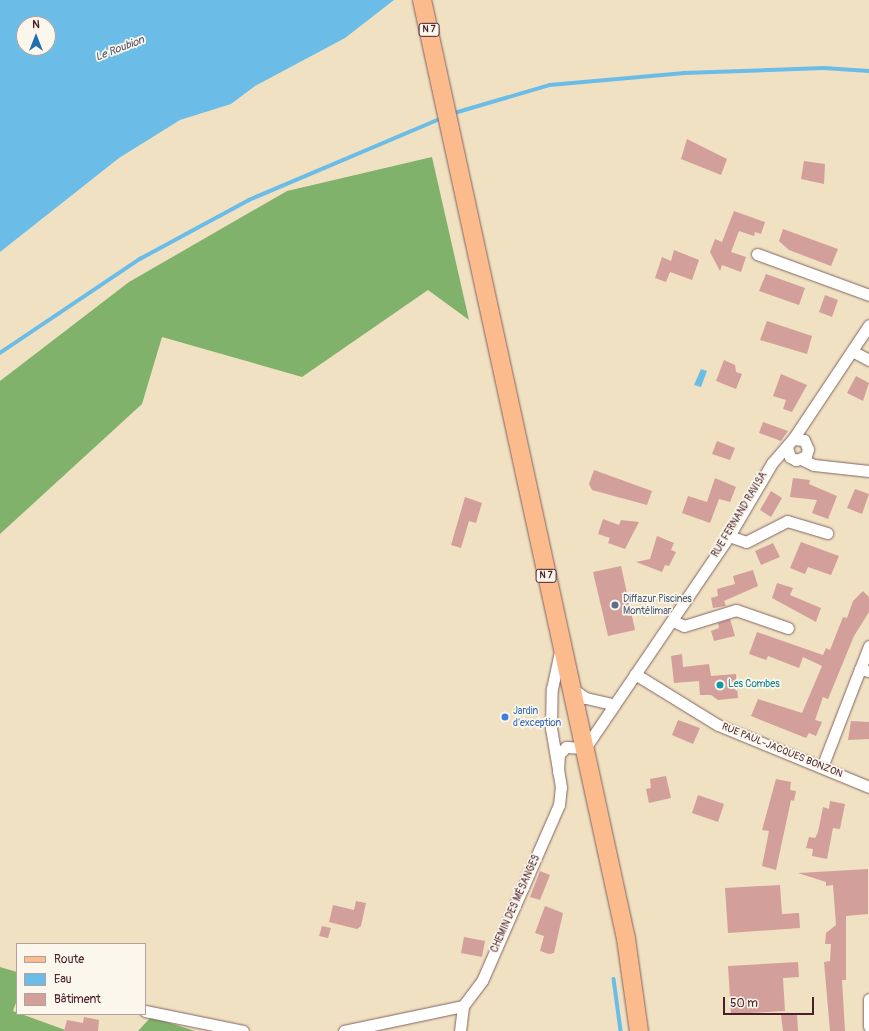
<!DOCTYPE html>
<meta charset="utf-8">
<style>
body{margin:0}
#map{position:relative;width:869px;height:1031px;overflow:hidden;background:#f0e1c2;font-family:Pangolin,sans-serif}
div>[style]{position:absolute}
.forest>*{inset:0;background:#81b26c}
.water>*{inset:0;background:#6bbde7}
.stream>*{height:3.5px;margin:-1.75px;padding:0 1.75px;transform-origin:1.75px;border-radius:1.75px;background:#6bbde7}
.building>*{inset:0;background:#d29f9b}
.roads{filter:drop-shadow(0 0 1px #846360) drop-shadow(0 0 1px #846360)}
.street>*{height:11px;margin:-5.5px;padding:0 5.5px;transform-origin:5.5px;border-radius:5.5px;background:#fff}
.primary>*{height:18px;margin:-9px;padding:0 9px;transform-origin:9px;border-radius:9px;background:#fbbb8d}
.dots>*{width:11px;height:11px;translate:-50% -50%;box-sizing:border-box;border:2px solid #fbf7ec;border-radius:50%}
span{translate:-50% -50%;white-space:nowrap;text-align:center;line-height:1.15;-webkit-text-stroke:3.5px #fbf7ec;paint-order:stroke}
.shield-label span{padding:1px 3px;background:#fbf7ec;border:1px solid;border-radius:3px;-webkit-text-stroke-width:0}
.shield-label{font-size:9px;color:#4a1f2b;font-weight:700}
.street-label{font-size:10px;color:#4a1f2b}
.service-label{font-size:10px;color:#4e5e75}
.left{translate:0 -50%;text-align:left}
.culture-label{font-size:10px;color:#0d838f}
.shop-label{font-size:10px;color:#366cbe}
.water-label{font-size:11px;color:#56566d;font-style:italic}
.legend{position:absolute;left:16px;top:943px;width:130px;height:72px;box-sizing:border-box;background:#fbf7ec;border:1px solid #b4a19f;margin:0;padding:5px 7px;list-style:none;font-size:12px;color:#4a1f2b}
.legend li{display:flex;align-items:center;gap:8px;height:20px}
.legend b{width:20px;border:1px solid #b4a19f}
.north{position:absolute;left:16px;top:16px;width:40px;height:40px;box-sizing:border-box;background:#fbf7ec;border:1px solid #b4a19f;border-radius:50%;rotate:0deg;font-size:11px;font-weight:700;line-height:16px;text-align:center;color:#4a1f2b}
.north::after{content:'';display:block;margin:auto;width:14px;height:18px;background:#1f6fb2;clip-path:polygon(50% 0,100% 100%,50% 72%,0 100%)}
.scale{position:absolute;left:723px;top:997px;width:91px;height:18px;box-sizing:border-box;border:2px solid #4a1f2b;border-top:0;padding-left:5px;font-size:12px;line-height:14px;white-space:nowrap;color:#4a1f2b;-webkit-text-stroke:3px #fbf7ec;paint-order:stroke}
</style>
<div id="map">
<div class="forest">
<div style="clip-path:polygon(432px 157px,469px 320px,428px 290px,302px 377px,162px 337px,142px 404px,0 534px,0 381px,129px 282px,287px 191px)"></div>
<div style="clip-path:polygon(0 967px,17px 972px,17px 1000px,13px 1011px,68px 1031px,0 1031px)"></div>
<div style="clip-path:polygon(151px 1017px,195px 1031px,138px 1031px)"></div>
</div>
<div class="water">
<div style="clip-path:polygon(evenodd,0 0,394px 0,345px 38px,255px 86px,231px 104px,180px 120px,119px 158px,0 252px,0 0,24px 24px,48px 24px,48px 48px,24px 48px,24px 24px)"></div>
<div style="clip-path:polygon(701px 369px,707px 371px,701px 387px,694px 385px)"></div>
</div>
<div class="stream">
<div style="left:451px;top:114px;width:103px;rotate:-16.3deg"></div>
<div style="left:550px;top:85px;width:135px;rotate:-5.1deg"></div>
<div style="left:684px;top:73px;width:140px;rotate:-2deg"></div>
<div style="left:824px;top:68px;width:45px;rotate:3.8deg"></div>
<div style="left:0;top:353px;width:169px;rotate:-33.9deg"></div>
<div style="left:140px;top:259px;width:124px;rotate:-28.4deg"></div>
<div style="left:249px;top:200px;width:210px;rotate:-23deg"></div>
<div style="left:614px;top:979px;width:52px;rotate:82.3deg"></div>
</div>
<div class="building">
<div style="clip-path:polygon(687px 139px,727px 159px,721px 175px,681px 159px)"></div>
<div style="clip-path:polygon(804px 161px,825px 164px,824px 184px,801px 179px)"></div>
<div style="clip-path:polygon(734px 211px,765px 222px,761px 234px,755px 232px,754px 236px,739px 231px,731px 252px,746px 257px,741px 272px,722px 265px,720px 271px,710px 252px,715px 239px,722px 242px)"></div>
<div style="clip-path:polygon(783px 229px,838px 249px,831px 266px,789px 250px,779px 241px)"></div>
<div style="clip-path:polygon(674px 250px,699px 260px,692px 280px,670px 272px,666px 282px,655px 278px,662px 257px,671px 261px)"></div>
<div style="clip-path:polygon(766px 274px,805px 288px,799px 305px,759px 291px)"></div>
<div style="clip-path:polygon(825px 295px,838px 300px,832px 317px,819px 312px)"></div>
<div style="clip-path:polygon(767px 321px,812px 336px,807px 354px,760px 340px)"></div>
<div style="clip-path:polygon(724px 360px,735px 365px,736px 372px,742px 374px,736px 389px,716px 381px)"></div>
<div style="clip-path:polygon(781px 374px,807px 385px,792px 412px,783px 409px,786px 400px,773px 396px)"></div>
<div style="clip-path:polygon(856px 376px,869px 383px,863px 401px,847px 393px)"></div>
<div style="clip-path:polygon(763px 422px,788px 431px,781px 441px,759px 433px)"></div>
<div style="clip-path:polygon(717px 441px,735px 448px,730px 460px,712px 454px)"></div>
<div style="clip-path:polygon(594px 470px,652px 491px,647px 505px,592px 490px,589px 484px)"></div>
<div style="clip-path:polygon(715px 478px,736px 487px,730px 502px,719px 499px,710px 523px,682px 513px,688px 496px,707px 502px)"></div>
<div style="clip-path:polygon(793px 478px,810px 480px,809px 484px,837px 496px,828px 519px,812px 513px,817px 500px,790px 497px)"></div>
<div style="clip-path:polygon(855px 489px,869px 494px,862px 514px,847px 508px)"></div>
<div style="clip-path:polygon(771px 491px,782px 498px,771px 517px,760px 510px)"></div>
<div style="clip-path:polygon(465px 497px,482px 503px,476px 523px,469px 521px,461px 548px,451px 545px)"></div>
<div style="clip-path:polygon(603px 519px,619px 525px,621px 520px,639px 522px,625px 549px,608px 543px,610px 538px,598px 534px)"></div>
<div style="clip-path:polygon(657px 536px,674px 543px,671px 550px,676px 552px,669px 566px,665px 565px,662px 572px,636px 562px,650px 559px)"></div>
<div style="clip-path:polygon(801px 542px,839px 556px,831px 575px,808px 567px,805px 574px,790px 568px)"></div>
<div style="clip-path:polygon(773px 543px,780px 557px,761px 565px,755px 551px)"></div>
<div style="clip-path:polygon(621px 566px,635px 630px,608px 636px,593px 572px)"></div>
<div style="clip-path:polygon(753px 570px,758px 586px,724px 601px,726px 606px,713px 608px,711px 598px,718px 596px,717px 589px,735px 584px,733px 576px)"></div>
<div style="clip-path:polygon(777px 583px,793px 588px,790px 595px,821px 608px,816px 622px,772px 598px)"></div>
<div style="clip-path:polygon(863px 591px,869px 597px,869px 612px,854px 636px,828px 699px,823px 697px,815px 720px,822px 722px,816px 736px,809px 733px,806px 738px,751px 716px,758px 699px,802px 713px,822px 666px,803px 657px,799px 668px,768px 656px,766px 660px,749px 654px,757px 632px,823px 655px,826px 648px,830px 650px,843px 617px,847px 618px,853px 601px)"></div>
<div style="clip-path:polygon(730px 619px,735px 636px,714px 641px,711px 631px,719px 628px,718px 623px)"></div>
<div style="clip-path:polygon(682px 654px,683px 667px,709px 664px,711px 676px,736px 674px,738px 698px,718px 700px,711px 695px,700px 695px,699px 681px,674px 683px,671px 656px)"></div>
<div style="clip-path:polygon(678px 720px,700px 728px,693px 744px,672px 735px)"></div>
<div style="clip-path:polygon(851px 721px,869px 722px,869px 739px,848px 740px)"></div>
<div style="clip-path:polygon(666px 776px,671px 798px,649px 803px,646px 789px,651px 788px,650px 779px)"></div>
<div style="clip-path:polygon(776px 779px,791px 782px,790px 790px,796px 791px,794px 801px,791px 800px,776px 870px,762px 866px,769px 831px,762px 830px)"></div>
<div style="clip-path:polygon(698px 795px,724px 804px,718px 822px,692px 813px)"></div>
<div style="clip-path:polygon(830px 801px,845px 804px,840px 829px,833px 828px,827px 859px,812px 856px,813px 849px,806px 848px,809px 837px,815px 838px,818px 832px,823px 807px,829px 809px)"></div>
<div style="clip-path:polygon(868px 869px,868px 914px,846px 916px,846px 980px,842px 980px,845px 1031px,830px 1031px,824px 962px,830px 961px,831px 944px,825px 944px,826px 933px,836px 925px,833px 885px,826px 886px,826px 882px,798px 873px)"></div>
<div style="clip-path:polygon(540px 871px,550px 875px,540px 900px,530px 897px)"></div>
<div style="clip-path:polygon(780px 885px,782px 914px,799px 913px,800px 928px,728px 933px,725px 888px)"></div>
<div style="clip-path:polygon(356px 901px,366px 903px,361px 926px,357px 929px,329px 922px,333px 905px,354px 910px)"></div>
<div style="clip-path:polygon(545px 906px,563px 913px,554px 953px,549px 954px,540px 951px,544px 936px,535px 933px)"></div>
<div style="clip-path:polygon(322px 926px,331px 928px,328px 938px,319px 936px)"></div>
<div style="clip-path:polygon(464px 937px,485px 941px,482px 957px,461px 953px)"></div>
<div style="clip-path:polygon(798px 962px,799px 977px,783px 978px,785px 1011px,731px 1014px,728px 966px)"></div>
<div style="clip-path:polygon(797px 1014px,798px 1031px,783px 1031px,781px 1015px)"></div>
<div style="clip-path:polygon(84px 1017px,99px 1020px,98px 1031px,64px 1031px,67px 1020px,83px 1023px)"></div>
</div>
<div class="roads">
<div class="street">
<div style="left:757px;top:254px;width:119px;rotate:20.1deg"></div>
<div style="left:852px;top:351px;width:19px;rotate:28deg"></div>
<div style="left:793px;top:439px;width:137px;rotate:-56.3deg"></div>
<div style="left:801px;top:459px;width:14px;rotate:25deg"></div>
<div style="left:814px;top:465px;width:55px;rotate:6.2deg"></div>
<div style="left:729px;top:536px;width:18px;rotate:19deg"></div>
<div style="left:746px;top:542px;width:46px;rotate:-27.1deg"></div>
<div style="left:787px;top:521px;width:42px;rotate:16.7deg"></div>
<div style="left:673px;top:621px;width:12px;rotate:24deg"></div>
<div style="left:684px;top:626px;width:54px;rotate:-17.1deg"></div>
<div style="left:736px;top:610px;width:55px;rotate:19.1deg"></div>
<div style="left:869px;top:646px;width:25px;rotate:111deg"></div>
<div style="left:860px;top:669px;width:9px;rotate:13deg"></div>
<div style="left:635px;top:674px;width:97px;rotate:31.6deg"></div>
<div style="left:718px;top:725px;width:163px;rotate:22.3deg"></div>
<div style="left:570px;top:687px;width:19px;rotate:35deg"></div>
<div style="left:586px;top:698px;width:27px;rotate:13deg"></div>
<div style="left:822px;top:767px;width:105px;rotate:-68.8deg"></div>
<div style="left:558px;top:772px;width:18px;rotate:-87deg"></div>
<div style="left:559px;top:754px;width:10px;rotate:-45deg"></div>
<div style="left:566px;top:747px;width:19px;rotate:3deg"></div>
<div style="left:585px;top:748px;width:256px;rotate:-55.8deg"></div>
<div style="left:729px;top:536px;width:85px;rotate:-59.5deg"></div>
<div style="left:772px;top:463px;width:32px;rotate:-49deg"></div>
<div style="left:793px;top:439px;width:11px;rotate:5deg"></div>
<div style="left:804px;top:440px;width:10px;rotate:66deg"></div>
<div style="left:808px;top:449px;width:7px;rotate:106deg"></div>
<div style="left:806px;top:456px;width:11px;rotate:158deg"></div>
<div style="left:796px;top:460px;width:7px;rotate:-153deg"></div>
<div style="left:790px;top:457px;width:10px;rotate:-107deg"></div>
<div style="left:869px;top:999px;width:27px;rotate:90deg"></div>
<div style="left:145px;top:1011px;width:100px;rotate:11.5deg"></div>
<div style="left:344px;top:1031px;width:122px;rotate:-11.9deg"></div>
<div style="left:460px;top:1031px;width:25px;rotate:-83deg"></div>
<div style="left:463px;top:1006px;width:31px;rotate:-53deg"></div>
<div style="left:482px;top:981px;width:192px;rotate:-66.4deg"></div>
<div style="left:559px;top:805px;width:18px;rotate:-84deg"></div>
<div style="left:561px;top:787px;width:60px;rotate:-99.6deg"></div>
<div style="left:551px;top:728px;width:39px;rotate:-89deg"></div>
<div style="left:552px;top:689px;width:39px;rotate:-78deg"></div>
</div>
<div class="primary">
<div style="left:422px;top:0;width:961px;rotate:77.74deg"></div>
<div style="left:626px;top:939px;width:93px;rotate:82deg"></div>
</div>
</div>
<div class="dots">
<div style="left:615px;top:605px;background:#5c6f8a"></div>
<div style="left:720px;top:685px;background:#0f9aa8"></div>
<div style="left:505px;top:717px;background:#3f7fe0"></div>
</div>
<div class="shield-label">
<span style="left:429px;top:30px">N 7</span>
<span style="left:546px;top:576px">N 7</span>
</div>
<div class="street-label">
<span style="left:740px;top:515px;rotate:-59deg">RUE FERNAND RAVISA</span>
<span style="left:782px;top:751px;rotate:22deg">RUE PAUL-JACQUES BONZON</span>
<span style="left:516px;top:904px;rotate:-66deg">CHEMIN DES MÉSANGES</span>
</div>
<div class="service-label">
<span class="left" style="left:623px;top:605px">Diffazur Piscines<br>Montélimar</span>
</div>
<div class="culture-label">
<span class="left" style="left:728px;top:685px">Les Combes</span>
</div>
<div class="shop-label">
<span class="left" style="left:513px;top:717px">Jardin<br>d'exception</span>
</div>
<div class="water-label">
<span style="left:120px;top:49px;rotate:-21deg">Le Roubion</span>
</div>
<ul class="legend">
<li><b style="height:5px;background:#fbbb8d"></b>Route</li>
<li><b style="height:11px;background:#6bbde7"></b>Eau</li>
<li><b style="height:11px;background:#d29f9b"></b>Bâtiment</li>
</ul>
<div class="north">N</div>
<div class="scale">50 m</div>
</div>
